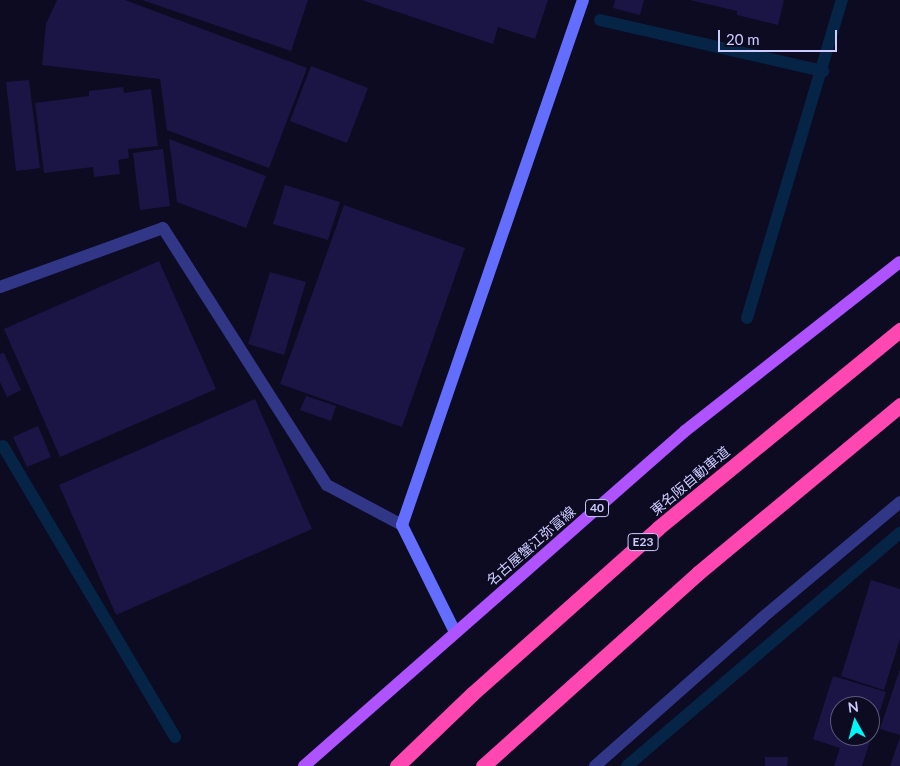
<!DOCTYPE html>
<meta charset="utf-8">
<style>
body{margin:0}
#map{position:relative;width:900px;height:766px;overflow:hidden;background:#0c0b22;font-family:Lato,"Noto Sans JP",sans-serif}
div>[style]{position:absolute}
.stream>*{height:12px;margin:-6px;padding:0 6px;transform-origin:6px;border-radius:6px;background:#062446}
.building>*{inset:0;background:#1a1545}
.lane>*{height:12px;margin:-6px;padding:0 6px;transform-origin:6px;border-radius:6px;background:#313686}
.street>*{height:12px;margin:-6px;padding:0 6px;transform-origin:6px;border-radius:6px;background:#313686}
.secondary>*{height:12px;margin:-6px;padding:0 6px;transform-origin:6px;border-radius:6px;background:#636eff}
.primary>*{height:12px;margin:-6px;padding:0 6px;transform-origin:6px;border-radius:6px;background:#ae53ff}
.highway>*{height:15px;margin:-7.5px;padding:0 7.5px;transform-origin:7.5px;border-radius:7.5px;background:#ff47b1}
span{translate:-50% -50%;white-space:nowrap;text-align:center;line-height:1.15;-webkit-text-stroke:4px #0c0b22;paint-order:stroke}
.shield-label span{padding:1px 4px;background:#0c0b22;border:1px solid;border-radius:4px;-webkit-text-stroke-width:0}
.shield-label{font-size:12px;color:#cdccff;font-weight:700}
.street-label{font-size:14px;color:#cdccff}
.north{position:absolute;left:830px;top:696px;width:50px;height:50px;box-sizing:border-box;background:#0c0b22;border:1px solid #59587a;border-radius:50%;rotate:353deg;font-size:14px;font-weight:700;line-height:20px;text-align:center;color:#cdccff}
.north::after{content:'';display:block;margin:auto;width:18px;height:22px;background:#00f7f7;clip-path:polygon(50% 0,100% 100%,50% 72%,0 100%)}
.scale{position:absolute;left:718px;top:30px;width:119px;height:22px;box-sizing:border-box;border:2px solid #cdccff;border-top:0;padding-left:6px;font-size:15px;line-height:18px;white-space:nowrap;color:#cdccff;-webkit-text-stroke:4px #0c0b22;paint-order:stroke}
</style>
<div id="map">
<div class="stream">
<div style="left:600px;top:20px;width:229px;rotate:12.9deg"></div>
<div style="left:747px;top:318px;width:332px;rotate:-73.4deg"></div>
<div style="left:3px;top:446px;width:338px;rotate:59.4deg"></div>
<div style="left:627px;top:766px;width:359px;rotate:-40.5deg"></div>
</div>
<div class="building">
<div style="clip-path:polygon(57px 0,125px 0,307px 68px,269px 168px,167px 130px,160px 79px,42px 65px,46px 24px)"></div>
<div style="clip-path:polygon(142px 0,308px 0,291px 51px)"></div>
<div style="clip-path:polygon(362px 0,548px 0,535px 39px,498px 27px,493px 44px)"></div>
<div style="clip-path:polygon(615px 0,644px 0,640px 15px,613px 8px)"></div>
<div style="clip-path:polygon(690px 0,784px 0,778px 25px,737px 15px,737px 11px)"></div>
<div style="clip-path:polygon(311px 66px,368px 88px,347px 143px,290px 121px)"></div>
<div style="clip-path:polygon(29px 80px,40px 168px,16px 171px,6px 82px)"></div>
<div style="clip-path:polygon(123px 87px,124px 93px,151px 89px,158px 146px,128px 149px,129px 158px,118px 160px,120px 174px,94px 177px,93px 167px,44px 173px,35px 103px,89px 96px,89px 91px)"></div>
<div style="clip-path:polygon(169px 139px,266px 176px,246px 228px,177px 202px)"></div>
<div style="clip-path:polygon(163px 149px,170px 206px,140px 210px,133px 153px)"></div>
<div style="clip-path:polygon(285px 185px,340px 202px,328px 240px,273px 224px)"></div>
<div style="clip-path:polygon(344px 205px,465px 248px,402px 427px,280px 384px)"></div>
<div style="clip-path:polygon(159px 261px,216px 389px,60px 457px,4px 329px)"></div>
<div style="clip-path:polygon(270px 272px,306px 282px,284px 355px,248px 344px)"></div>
<div style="clip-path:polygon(4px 353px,21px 390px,7px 397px,0 382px,0 354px)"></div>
<div style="clip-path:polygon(306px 396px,336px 406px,331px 421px,300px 410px)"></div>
<div style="clip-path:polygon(255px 399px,312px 529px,116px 615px,59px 485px)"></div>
<div style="clip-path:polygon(38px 426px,51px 457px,27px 467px,13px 437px)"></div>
<div style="clip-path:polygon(871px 580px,900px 589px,900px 639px,884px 690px,841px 676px)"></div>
<div style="clip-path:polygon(900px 669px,900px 735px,880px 729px)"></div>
<div style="clip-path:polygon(evenodd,833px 676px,886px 692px,862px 766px,834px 766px,840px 748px,813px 739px,833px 676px,840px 706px,870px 706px,870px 736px,840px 736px,840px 706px)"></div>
<div style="clip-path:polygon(900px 737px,900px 766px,890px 766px)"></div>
<div style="clip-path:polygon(765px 757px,788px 757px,787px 766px,765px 766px)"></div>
</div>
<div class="lane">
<div style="left:0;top:287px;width:173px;rotate:-19.9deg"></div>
<div style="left:163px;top:228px;width:305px;rotate:57.5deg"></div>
<div style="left:327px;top:485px;width:85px;rotate:28.1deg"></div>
</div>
<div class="street">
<div style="left:595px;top:766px;width:223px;rotate:-41.5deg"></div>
<div style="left:762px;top:618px;width:180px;rotate:-40deg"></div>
</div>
<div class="secondary">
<div style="left:455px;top:632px;width:119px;rotate:-116.4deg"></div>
<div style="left:402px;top:525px;width:555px;rotate:-70.98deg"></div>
</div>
<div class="primary">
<div style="left:304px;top:766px;width:507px;rotate:-41.32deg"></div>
<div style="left:685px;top:431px;width:273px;rotate:-38.2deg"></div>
</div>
<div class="highway">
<div style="left:397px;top:766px;width:104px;rotate:-43.8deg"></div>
<div style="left:472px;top:694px;width:249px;rotate:-41.7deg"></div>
<div style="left:658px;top:528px;width:313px;rotate:-39.3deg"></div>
<div style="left:483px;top:766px;width:289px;rotate:-41.9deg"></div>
<div style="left:698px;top:573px;width:263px;rotate:-39.7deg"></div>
</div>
<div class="shield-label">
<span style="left:597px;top:508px">40</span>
<span style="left:643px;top:542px">E23</span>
</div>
<div class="street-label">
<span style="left:690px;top:481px;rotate:-40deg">東名阪自動車道</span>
<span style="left:531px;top:546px;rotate:-41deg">名古屋蟹江弥富線</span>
</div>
<div class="north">N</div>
<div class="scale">20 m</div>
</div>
